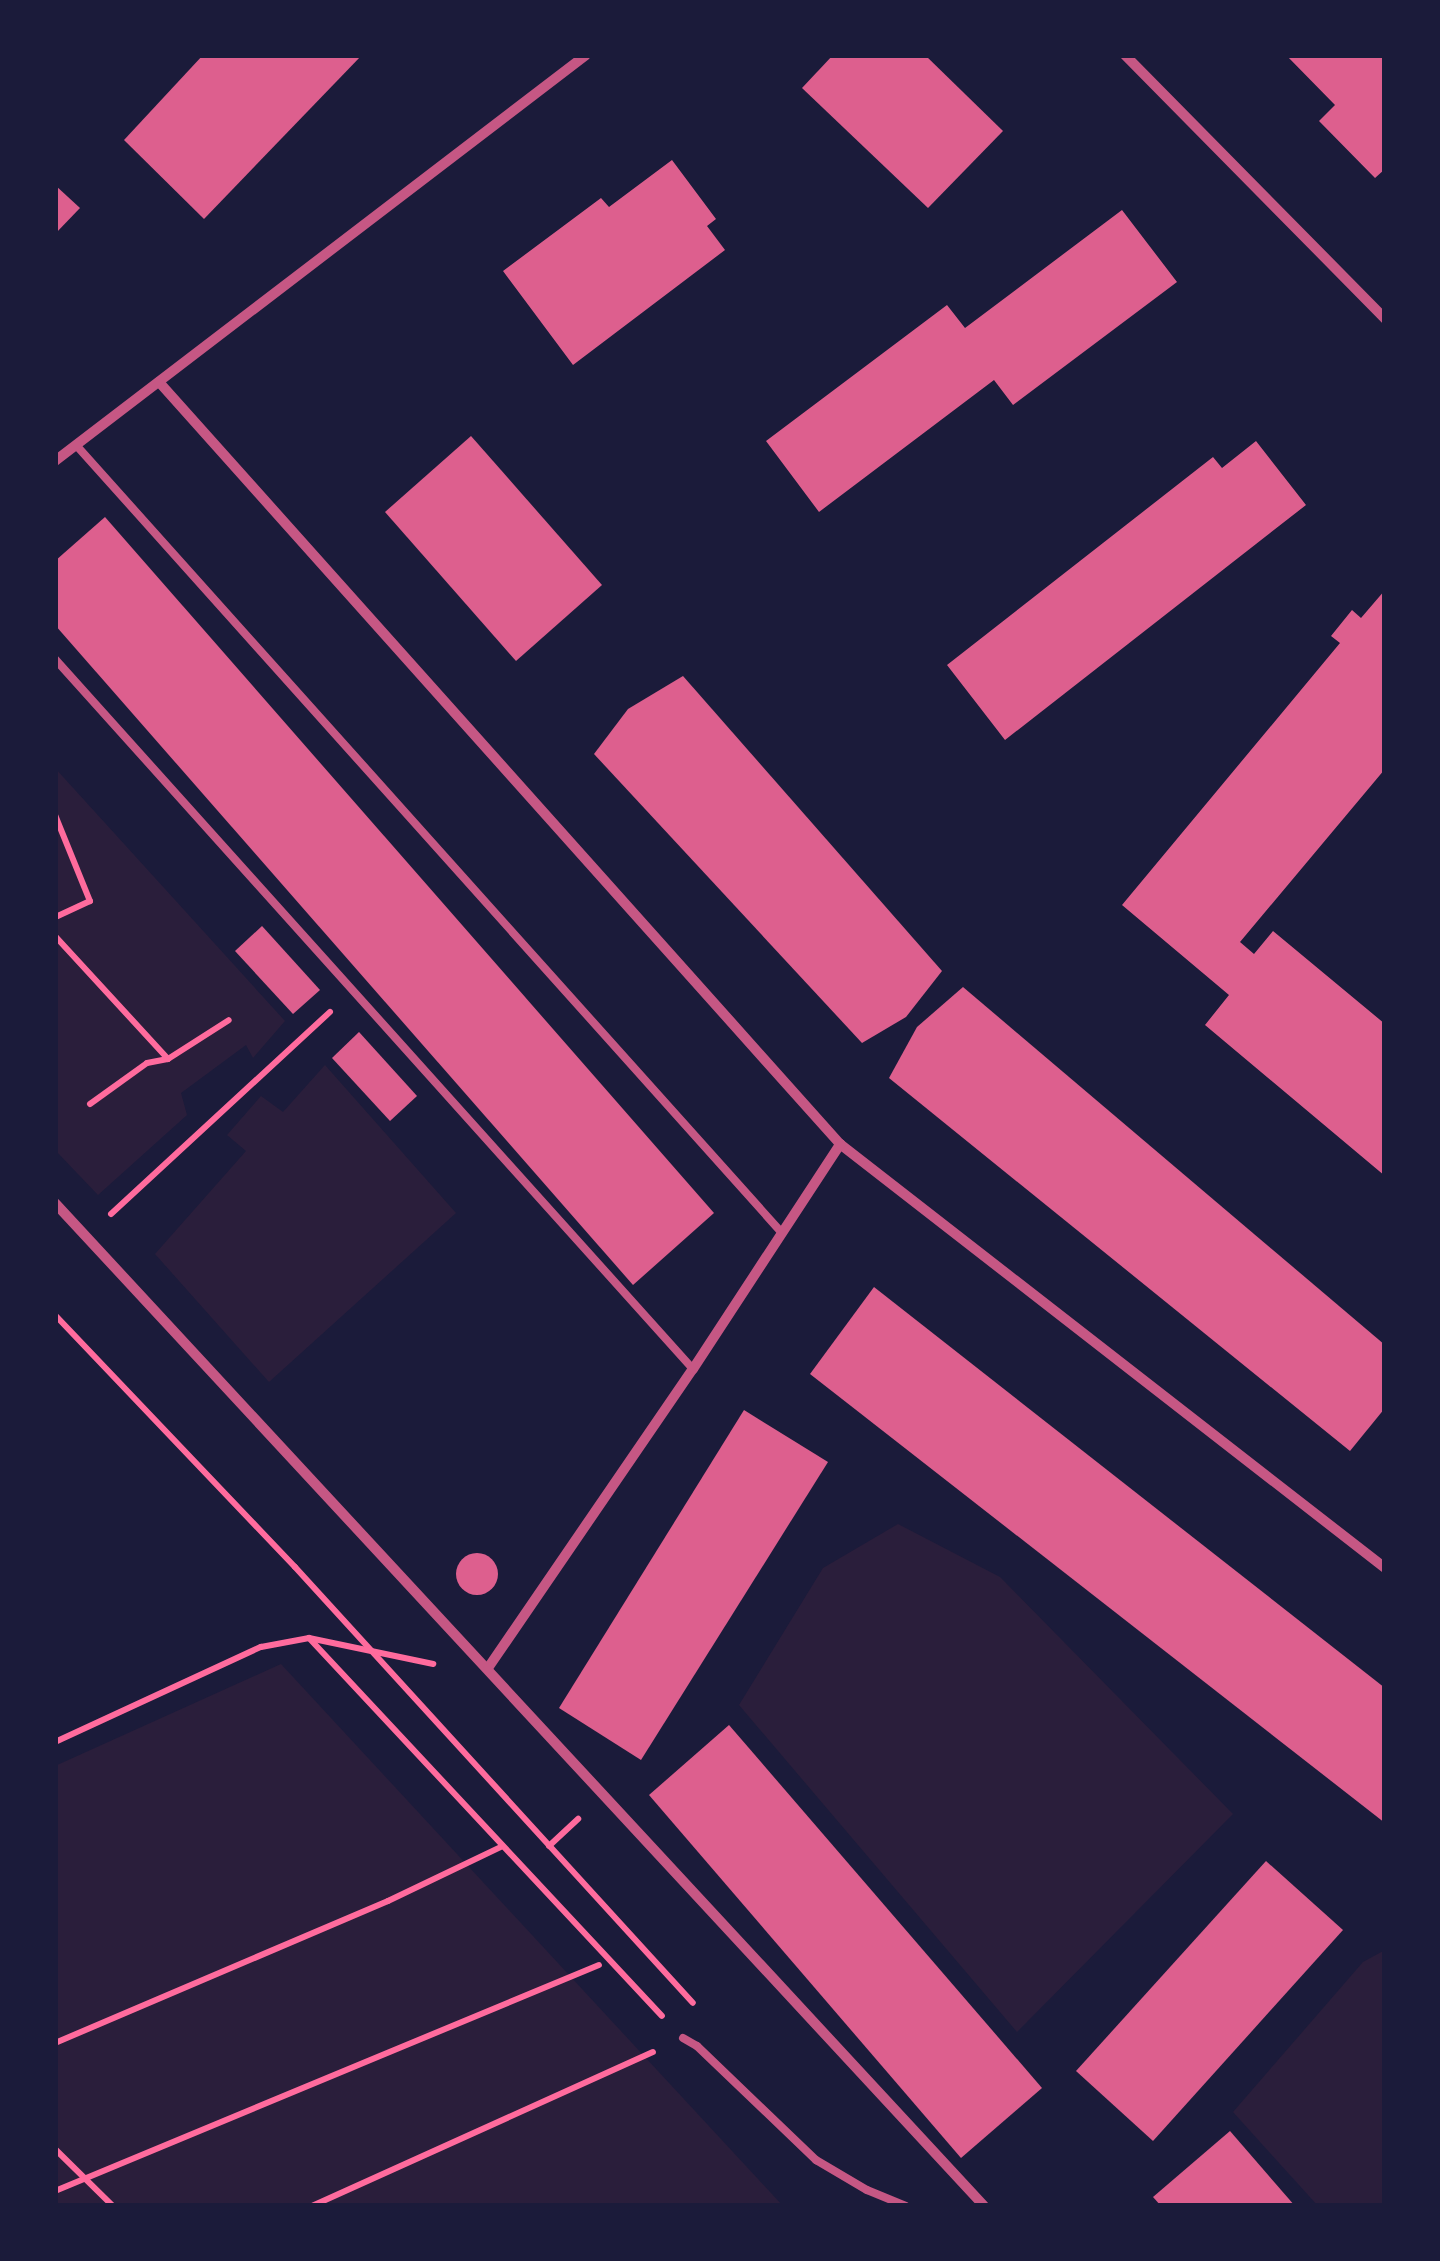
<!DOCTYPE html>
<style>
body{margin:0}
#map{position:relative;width:1440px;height:2261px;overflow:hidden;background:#1b1b3a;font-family:"Asap Condensed",sans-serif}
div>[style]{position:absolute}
.green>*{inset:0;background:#2a1e3b}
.building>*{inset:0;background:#dd5f8e}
.round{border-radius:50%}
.path>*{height:6px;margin:-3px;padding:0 3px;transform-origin:3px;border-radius:3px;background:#ff6b9d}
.service>*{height:8px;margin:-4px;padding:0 4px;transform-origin:4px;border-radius:4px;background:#c65784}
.minor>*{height:10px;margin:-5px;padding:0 5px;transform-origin:5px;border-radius:5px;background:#c65784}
span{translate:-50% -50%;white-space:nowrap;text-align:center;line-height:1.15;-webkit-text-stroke:9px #1b1b3a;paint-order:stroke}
.frame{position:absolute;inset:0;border:58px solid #1b1b3a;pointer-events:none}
</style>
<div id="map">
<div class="green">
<div style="clip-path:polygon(55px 768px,285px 1021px,253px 1058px,246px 1045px,181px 1093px,187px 1115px,98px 1195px,55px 1150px)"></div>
<div style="clip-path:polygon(325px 1065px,456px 1213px,269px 1382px,155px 1254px,246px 1151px,227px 1135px,261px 1096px,283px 1112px)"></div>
<div style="clip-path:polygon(898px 1524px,1000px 1577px,1233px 1814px,1017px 2032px,739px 1705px,823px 1568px)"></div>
<div style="clip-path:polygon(281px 1664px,783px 2206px,55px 2206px,55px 1766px)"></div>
<div style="clip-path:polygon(1385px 1950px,1385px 2206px,1318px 2206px,1233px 2112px,1363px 1962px)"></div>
</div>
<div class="building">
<div style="clip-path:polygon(203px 55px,362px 55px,204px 219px,124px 140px)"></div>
<div style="clip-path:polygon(833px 55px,925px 55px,1003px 131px,928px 208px,802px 88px)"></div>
<div style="clip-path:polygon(1286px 55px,1385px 55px,1385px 169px,1375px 178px,1319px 121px,1335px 105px)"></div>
<div style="clip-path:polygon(672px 160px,716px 219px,707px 226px,725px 250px,573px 365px,503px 271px,601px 198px,609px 207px)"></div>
<div style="clip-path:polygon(55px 185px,80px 208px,55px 234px)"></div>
<div style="clip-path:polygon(1122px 210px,1177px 282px,1013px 405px,994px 380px,819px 512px,766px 441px,947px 305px,965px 328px)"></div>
<div style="clip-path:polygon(471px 436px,602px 585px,516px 661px,385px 512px)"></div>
<div style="clip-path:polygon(1256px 441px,1306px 505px,1005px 740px,947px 665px,1213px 457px,1222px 468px)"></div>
<div style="clip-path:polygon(105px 517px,714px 1213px,633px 1285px,55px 625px,55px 561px)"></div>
<div style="clip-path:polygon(1385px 590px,1385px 769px,1240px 942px,1254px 954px,1273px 931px,1385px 1024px,1385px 1176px,1205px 1025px,1229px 995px,1122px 905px,1340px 643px,1331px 636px,1352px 610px,1361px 618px)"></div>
<div style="clip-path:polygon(683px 676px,942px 971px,906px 1017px,862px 1043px,594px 754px,628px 709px)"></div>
<div style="clip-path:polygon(262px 926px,320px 990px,293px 1014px,235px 951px)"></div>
<div style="clip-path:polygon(963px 987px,1385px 1345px,1385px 1408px,1350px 1451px,889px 1078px,917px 1027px)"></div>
<div style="clip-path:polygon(359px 1032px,417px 1096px,390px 1121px,332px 1058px)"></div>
<div style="clip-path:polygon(874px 1287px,1385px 1688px,1385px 1823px,810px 1374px)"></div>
<div style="clip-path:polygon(744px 1410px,828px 1462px,641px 1760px,559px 1708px)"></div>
<div class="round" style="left:456px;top:1553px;width:42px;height:42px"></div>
<div style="clip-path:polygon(729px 1725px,1042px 2088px,961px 2158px,649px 1795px)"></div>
<div style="clip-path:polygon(1266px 1861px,1343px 1930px,1153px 2141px,1076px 2071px)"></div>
<div style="clip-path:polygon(1230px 2131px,1295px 2206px,1161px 2206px,1153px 2197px)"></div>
</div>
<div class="path">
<div style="left:55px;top:815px;width:93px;rotate:67.9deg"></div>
<div style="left:90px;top:901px;width:38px;rotate:155deg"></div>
<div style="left:55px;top:936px;width:167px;rotate:47.4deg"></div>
<div style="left:90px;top:1104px;width:70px;rotate:-35.7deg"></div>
<div style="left:147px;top:1063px;width:21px;rotate:-11deg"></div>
<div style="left:168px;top:1059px;width:72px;rotate:-32.6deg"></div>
<div style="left:111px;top:1214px;width:298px;rotate:-42.7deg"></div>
<div style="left:55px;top:1315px;width:348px;rotate:46.4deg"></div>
<div style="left:295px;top:1567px;width:590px;rotate:47.61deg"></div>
<div style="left:309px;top:1638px;width:127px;rotate:11.8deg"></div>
<div style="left:55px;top:1742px;width:227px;rotate:-24.8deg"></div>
<div style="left:261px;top:1647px;width:49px;rotate:-10.6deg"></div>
<div style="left:309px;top:1638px;width:517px;rotate:46.96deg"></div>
<div style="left:549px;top:1846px;width:40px;rotate:-43deg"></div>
<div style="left:55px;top:2043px;width:362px;rotate:-23.1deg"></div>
<div style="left:388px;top:1901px;width:127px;rotate:-25.6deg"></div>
<div style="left:55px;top:2149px;width:81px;rotate:44.5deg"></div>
<div style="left:55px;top:2191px;width:589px;rotate:-22.56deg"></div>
<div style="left:312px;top:2206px;width:374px;rotate:-24.3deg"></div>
</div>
<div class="service">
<div style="left:76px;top:445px;width:1058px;rotate:48.14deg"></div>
<div style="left:55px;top:659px;width:955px;rotate:48.06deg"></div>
<div style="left:683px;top:2038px;width:16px;rotate:30deg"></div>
<div style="left:697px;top:2046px;width:165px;rotate:43.8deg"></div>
<div style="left:816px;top:2160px;width:59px;rotate:30.5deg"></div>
<div style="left:867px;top:2190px;width:42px;rotate:22.3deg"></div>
</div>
<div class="minor">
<div style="left:1125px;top:55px;width:371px;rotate:45.4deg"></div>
<div style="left:159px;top:382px;width:1022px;rotate:48.21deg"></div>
<div style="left:840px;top:1144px;width:691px;rotate:37.88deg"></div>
<div style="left:55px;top:461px;width:668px;rotate:-37.4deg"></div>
<div style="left:55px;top:1203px;width:1367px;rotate:47.19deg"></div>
<div style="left:488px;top:1668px;width:363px;rotate:-55.6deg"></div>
<div style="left:693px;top:1369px;width:269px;rotate:-56.8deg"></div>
</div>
<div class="frame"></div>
</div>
